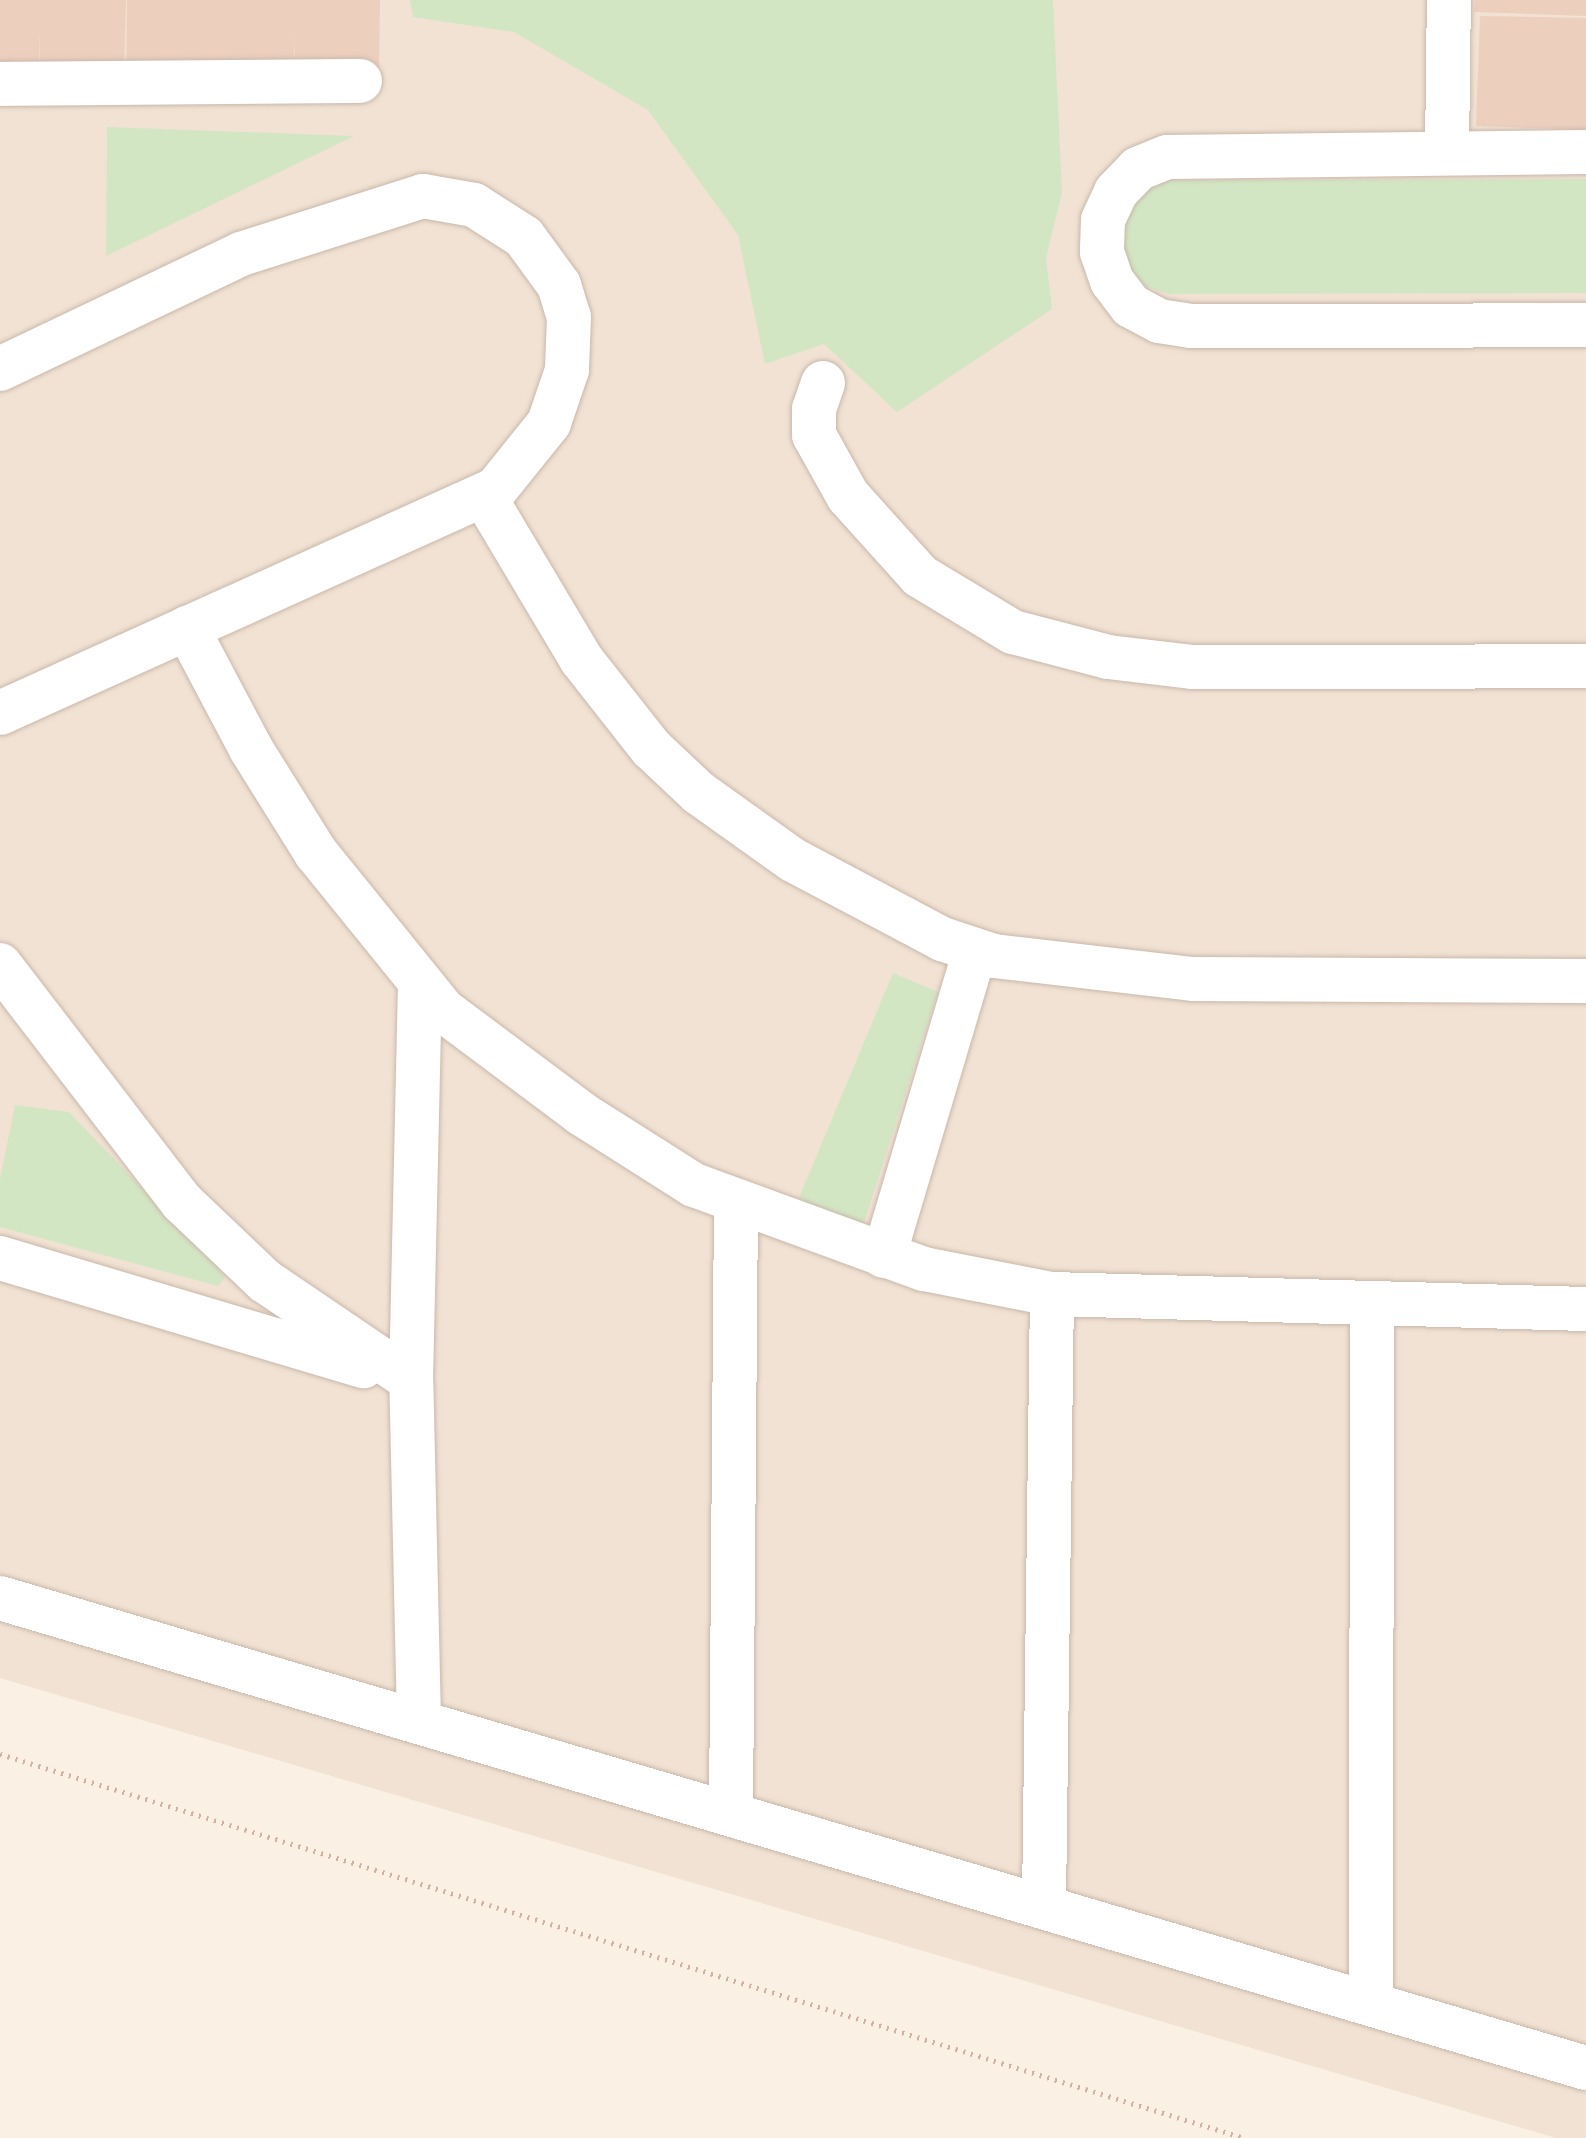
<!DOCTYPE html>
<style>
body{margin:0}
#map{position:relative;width:1586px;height:2138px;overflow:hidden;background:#faf0e4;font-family:Barlow,sans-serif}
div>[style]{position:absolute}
.residential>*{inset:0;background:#f1e2d3}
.green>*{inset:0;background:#d3e6c4}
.building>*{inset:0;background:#edcfbe}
.path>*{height:5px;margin-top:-2.5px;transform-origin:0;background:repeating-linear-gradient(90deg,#d1b2a2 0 2px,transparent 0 8px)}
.roads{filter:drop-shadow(0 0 2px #c9b8ab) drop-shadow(0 0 2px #c9b8ab)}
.minor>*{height:44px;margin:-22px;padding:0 22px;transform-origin:22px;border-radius:22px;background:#fff}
span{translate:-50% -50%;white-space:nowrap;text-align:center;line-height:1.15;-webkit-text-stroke:6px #fdf5e9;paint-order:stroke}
</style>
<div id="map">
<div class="residential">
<div style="clip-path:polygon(0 0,1586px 0,1586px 2138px,1556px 2138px,0 1678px)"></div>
</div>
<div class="green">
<div style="clip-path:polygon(410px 0,1053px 0,1062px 193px,1046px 258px,1052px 309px,897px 412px,824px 344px,765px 364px,738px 235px,648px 110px,514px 32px,413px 17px)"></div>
<div style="clip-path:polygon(107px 127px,354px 136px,106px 256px)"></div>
<div style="clip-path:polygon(1586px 179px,1586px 293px,1169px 294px,1141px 285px,1124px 261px,1116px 229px,1126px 198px,1155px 180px)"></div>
<div style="clip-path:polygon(893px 973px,938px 992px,862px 1229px,798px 1200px)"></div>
<div style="clip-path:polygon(15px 1105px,69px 1112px,217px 1266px,225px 1278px,218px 1286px,0 1227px,0 1179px)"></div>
</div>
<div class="building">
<div style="clip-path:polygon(0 0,126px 0,124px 76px,40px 74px,40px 29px,39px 75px,0 75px)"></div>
<div style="clip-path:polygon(127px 0,380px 0,379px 75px,295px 74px,295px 29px,294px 75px,126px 75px)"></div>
<div style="clip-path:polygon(1475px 0,1586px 0,1586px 16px,1474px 12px)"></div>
<div style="clip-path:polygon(1480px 16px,1586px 18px,1586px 130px,1476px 126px)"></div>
</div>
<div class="path">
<div style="left:0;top:1754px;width:1302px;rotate:17.15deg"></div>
</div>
<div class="roads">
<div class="minor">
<div style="left:0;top:84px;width:360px;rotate:-0.5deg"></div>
<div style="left:1586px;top:152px;width:419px;rotate:179.3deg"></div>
<div style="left:1167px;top:157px;width:31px;rotate:158deg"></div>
<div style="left:1138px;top:169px;width:32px;rotate:134deg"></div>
<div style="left:1116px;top:192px;width:31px;rotate:115deg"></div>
<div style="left:1103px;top:220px;width:32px;rotate:92deg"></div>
<div style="left:1102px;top:252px;width:31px;rotate:71deg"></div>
<div style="left:1112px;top:281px;width:31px;rotate:53deg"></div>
<div style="left:1131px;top:306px;width:32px;rotate:28deg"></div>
<div style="left:1159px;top:321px;width:31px;rotate:9deg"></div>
<div style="left:1190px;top:326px;width:396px;rotate:-0.1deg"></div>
<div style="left:1447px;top:153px;width:153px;rotate:-89.3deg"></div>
<div style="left:0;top:369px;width:267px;rotate:-25.5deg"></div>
<div style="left:241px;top:254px;width:191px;rotate:-17.7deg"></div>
<div style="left:423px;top:196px;width:52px;rotate:10deg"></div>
<div style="left:474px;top:205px;width:59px;rotate:32.6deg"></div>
<div style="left:524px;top:237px;width:59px;rotate:53.9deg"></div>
<div style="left:559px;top:285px;width:34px;rotate:73deg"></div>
<div style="left:569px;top:317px;width:53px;rotate:92.2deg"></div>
<div style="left:567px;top:370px;width:56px;rotate:108.8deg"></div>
<div style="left:549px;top:423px;width:85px;rotate:128.8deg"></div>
<div style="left:496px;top:489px;width:544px;rotate:155.7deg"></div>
<div style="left:823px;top:383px;width:28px;rotate:109deg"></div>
<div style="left:814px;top:409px;width:26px;rotate:90deg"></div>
<div style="left:814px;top:435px;width:70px;rotate:60.9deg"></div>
<div style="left:848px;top:496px;width:108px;rotate:48deg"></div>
<div style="left:920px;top:576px;width:109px;rotate:31.1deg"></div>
<div style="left:1013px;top:632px;width:98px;rotate:14.7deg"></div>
<div style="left:1108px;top:657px;width:86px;rotate:6.7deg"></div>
<div style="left:1193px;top:667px;width:393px;rotate:-0.1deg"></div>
<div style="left:484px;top:496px;width:190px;rotate:59.2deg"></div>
<div style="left:581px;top:659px;width:113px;rotate:51.8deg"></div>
<div style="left:651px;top:748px;width:66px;rotate:43.2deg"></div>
<div style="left:699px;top:793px;width:115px;rotate:35.5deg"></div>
<div style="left:793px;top:860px;width:169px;rotate:27.9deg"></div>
<div style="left:942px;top:939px;width:55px;rotate:18.1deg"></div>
<div style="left:994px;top:956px;width:200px;rotate:6.6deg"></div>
<div style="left:1193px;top:979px;width:393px;rotate:0.3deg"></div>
<div style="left:187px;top:628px;width:137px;rotate:62.1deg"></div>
<div style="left:251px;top:749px;width:123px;rotate:58deg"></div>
<div style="left:316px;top:853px;width:202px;rotate:51deg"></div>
<div style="left:443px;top:1010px;width:174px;rotate:36.8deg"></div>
<div style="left:582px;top:1114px;width:133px;rotate:32.4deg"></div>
<div style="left:694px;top:1185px;width:245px;rotate:20.1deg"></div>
<div style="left:924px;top:1269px;width:130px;rotate:11.1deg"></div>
<div style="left:1052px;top:1294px;width:534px;rotate:1.61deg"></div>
<div style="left:0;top:965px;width:299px;rotate:52.5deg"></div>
<div style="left:182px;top:1202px;width:115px;rotate:43.6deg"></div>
<div style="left:265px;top:1281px;width:176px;rotate:34.1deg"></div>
<div style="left:884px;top:1256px;width:319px;rotate:-73.4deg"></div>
<div style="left:0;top:1258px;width:379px;rotate:16.6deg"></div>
<div style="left:0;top:1598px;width:1654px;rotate:16.51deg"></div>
<div style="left:419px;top:1721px;width:341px;rotate:-91.3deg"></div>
<div style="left:411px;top:1380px;width:396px;rotate:-88.7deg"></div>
<div style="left:731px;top:1811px;width:606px;rotate:-89.53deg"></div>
<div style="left:1044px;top:1903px;width:609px;rotate:-89.25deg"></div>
<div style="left:1371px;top:2003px;width:696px;rotate:-89.92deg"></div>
</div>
</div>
</div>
